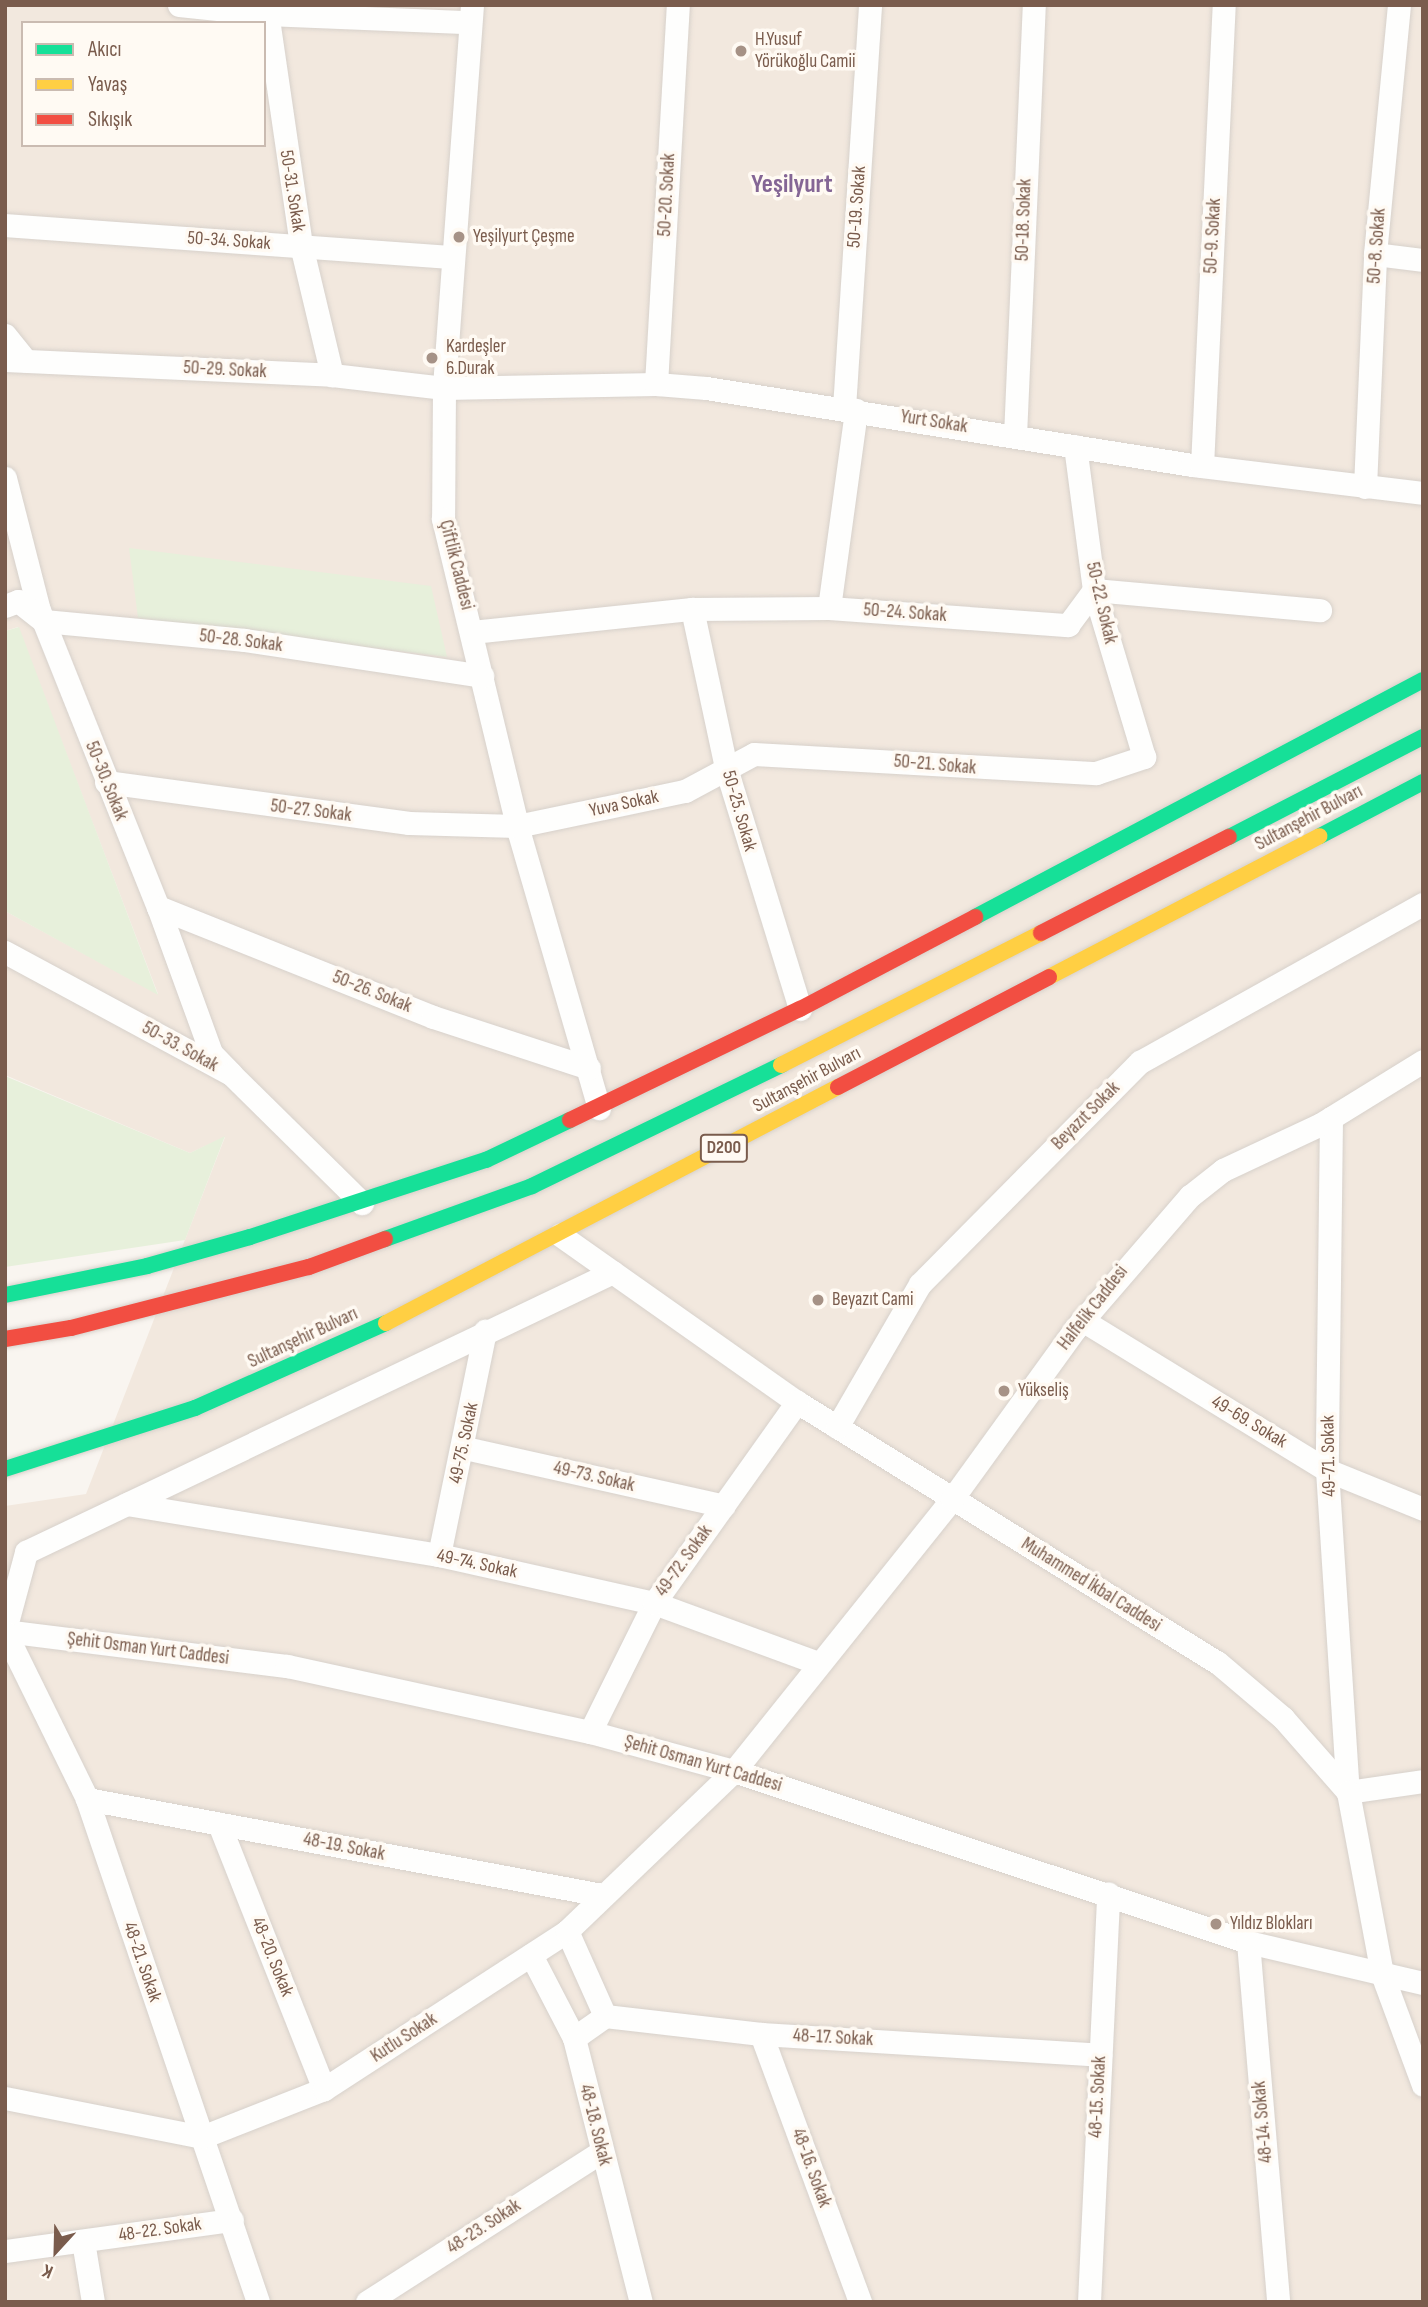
<!DOCTYPE html>
<meta charset="utf-8">
<style>
body{margin:0}
#map{position:relative;width:1428px;height:2307px;overflow:hidden;background:#f9f5f0;font-family:"Sofia Sans Condensed",sans-serif}
div>[style]{position:absolute}
.residential>*{inset:0;background:#f2e8de}
.green>*{inset:0;background:#e7f0db}
.roads{filter:drop-shadow(0 0 2px #d7d1cb) drop-shadow(0 0 2px #d7d1cb)}
.street>*{height:23px;margin:-11.5px;padding:0 11.5px;transform-origin:11.5px;border-radius:11.5px;background:#fefefd}
.fast>*{height:16px;margin:-8px;padding:0 8px;transform-origin:8px;border-radius:8px;background:#16e098}
.slow>*{height:16px;margin:-8px;padding:0 8px;transform-origin:8px;border-radius:8px;background:#ffcf43}
.jam>*{height:16px;margin:-8px;padding:0 8px;transform-origin:8px;border-radius:8px;background:#f24e42}
.dots>*{width:19px;height:19px;translate:-50% -50%;box-sizing:border-box;border:4px solid #fffaf3;border-radius:50%}
span{translate:-50% -50%;white-space:nowrap;text-align:center;line-height:1.15;-webkit-text-stroke:7px #fffaf3;paint-order:stroke}
.shield-label span{padding:2px 5px;background:#fffaf3;border:2px solid;border-radius:5px;-webkit-text-stroke-width:0}
.shield-label{font-size:18px;color:#7a5c4d;font-weight:700}
.poi-label{font-size:19px;color:#7a5c4d}
.left{translate:0 -50%;text-align:left}
.street-label{font-size:19px;color:#7a5c4d}
.district-label{font-size:26px;color:#846695;font-weight:700}
.frame{position:absolute;inset:0;border:7px solid #7a5c4d;pointer-events:none}
.legend{position:absolute;left:21px;top:21px;width:245px;height:126px;box-sizing:border-box;background:#fffaf3;border:2px solid #cabbb1;margin:0;padding:9px 12px;list-style:none;font-size:21px;color:#7a5c4d}
.legend li{display:flex;align-items:center;gap:14px;height:35px}
.legend b{width:35px;border:2px solid #cabbb1}
.north{position:absolute;left:21px;top:2216px;width:70px;height:70px;-webkit-text-stroke:5px #fffaf3;paint-order:stroke;rotate:202deg;font-size:19px;font-weight:700;line-height:28px;text-align:center;color:#7a5c4d}
.north::after{content:'';display:block;margin:auto;width:24px;height:32px;background:#7a5c4d;clip-path:polygon(50% 0,100% 100%,50% 72%,0 100%)}
</style>
<div id="map">
<div class="residential">
<div style="clip-path:polygon(evenodd,5px 5px,1423px 5px,1423px 2302px,5px 2302px,5px 1506px,86px 1494px,225px 1137px,190px 1153px,5px 1075px,5px 911px,158px 994px,18px 627px,5px 631px,5px 5px,23px 23px,264px 23px,264px 145px,23px 145px,23px 23px)"></div>
</div>
<div class="green">
<div style="clip-path:polygon(129px 548px,431px 586px,447px 657px,138px 618px)"></div>
<div style="clip-path:polygon(19px 627px,158px 995px,5px 911px,5px 631px)"></div>
<div style="clip-path:polygon(5px 1076px,190px 1153px,225px 1136px,185px 1240px,5px 1267px)"></div>
</div>
<div class="roads">
<div class="street">
<div style="left:179px;top:5px;width:87px;rotate:5.9deg"></div>
<div style="left:266px;top:14px;width:203px;rotate:2.3deg"></div>
<div style="left:266px;top:5px;width:243px;rotate:81.7deg"></div>
<div style="left:301px;top:245px;width:134px;rotate:76.6deg"></div>
<div style="left:472px;top:5px;width:384px;rotate:94.2deg"></div>
<div style="left:444px;top:388px;width:131px;rotate:90.4deg"></div>
<div style="left:443px;top:519px;width:316px;rotate:76.4deg"></div>
<div style="left:517px;top:826px;width:294px;rotate:73.8deg"></div>
<div style="left:5px;top:225px;width:449px;rotate:4.1deg"></div>
<div style="left:1375px;top:254px;width:48px;rotate:7.1deg"></div>
<div style="left:5px;top:335px;width:33px;rotate:51deg"></div>
<div style="left:5px;top:360px;width:327px;rotate:2.6deg"></div>
<div style="left:332px;top:375px;width:113px;rotate:6.6deg"></div>
<div style="left:444px;top:388px;width:212px;rotate:-1.1deg"></div>
<div style="left:656px;top:384px;width:50px;rotate:4.6deg"></div>
<div style="left:706px;top:388px;width:492px;rotate:9deg"></div>
<div style="left:1192px;top:465px;width:233px;rotate:6.9deg"></div>
<div style="left:656px;top:384px;width:380px;rotate:-86.7deg"></div>
<div style="left:844px;top:408px;width:404px;rotate:-86.3deg"></div>
<div style="left:1015px;top:436px;width:431px;rotate:-87.5deg"></div>
<div style="left:1202px;top:466px;width:462px;rotate:-87.3deg"></div>
<div style="left:5px;top:478px;width:136px;rotate:75.6deg"></div>
<div style="left:39px;top:610px;width:320px;rotate:68.2deg"></div>
<div style="left:158px;top:907px;width:155px;rotate:70deg"></div>
<div style="left:211px;top:1053px;width:29px;rotate:46deg"></div>
<div style="left:1365px;top:487px;width:233px;rotate:-87.5deg"></div>
<div style="left:1375px;top:254px;width:250px;rotate:-84.5deg"></div>
<div style="left:5px;top:606px;width:14px;rotate:-21deg"></div>
<div style="left:18px;top:601px;width:33px;rotate:38deg"></div>
<div style="left:44px;top:621px;width:202px;rotate:5.4deg"></div>
<div style="left:245px;top:640px;width:240px;rotate:8.6deg"></div>
<div style="left:829px;top:608px;width:200px;rotate:-82.2deg"></div>
<div style="left:692px;top:609px;width:163px;rotate:77.9deg"></div>
<div style="left:726px;top:768px;width:252px;rotate:72.9deg"></div>
<div style="left:472px;top:632px;width:221px;rotate:-6deg"></div>
<div style="left:692px;top:609px;width:137px;rotate:-0.4deg"></div>
<div style="left:829px;top:608px;width:240px;rotate:4.1deg"></div>
<div style="left:1068px;top:625px;width:44px;rotate:-53.4deg"></div>
<div style="left:1094px;top:590px;width:227px;rotate:5.1deg"></div>
<div style="left:106px;top:782px;width:306px;rotate:7.7deg"></div>
<div style="left:409px;top:823px;width:108px;rotate:1.6deg"></div>
<div style="left:517px;top:826px;width:172px;rotate:-11.8deg"></div>
<div style="left:685px;top:791px;width:78px;rotate:-28.2deg"></div>
<div style="left:754px;top:754px;width:343px;rotate:3.2deg"></div>
<div style="left:1096px;top:773px;width:51px;rotate:-18.4deg"></div>
<div style="left:1144px;top:757px;width:174px;rotate:-106.7deg"></div>
<div style="left:1094px;top:590px;width:145px;rotate:-97.5deg"></div>
<div style="left:158px;top:907px;width:296px;rotate:21.8deg"></div>
<div style="left:433px;top:1017px;width:164px;rotate:18.1deg"></div>
<div style="left:5px;top:952px;width:257px;rotate:28.4deg"></div>
<div style="left:231px;top:1074px;width:184px;rotate:44.6deg"></div>
<div style="left:1331px;top:1118px;width:352px;rotate:90.7deg"></div>
<div style="left:1327px;top:1470px;width:323px;rotate:86.3deg"></div>
<div style="left:1348px;top:1792px;width:76px;rotate:-8.3deg"></div>
<div style="left:560px;top:1235px;width:290px;rotate:35.2deg"></div>
<div style="left:797px;top:1402px;width:494px;rotate:31.8deg"></div>
<div style="left:1217px;top:1662px;width:87px;rotate:40.3deg"></div>
<div style="left:1283px;top:1718px;width:98px;rotate:48.7deg"></div>
<div style="left:1348px;top:1792px;width:185px;rotate:79.4deg"></div>
<div style="left:1382px;top:1974px;width:118px;rotate:69.7deg"></div>
<div style="left:1082px;top:1320px;width:287px;rotate:31.5deg"></div>
<div style="left:1327px;top:1470px;width:104px;rotate:22.1deg"></div>
<div style="left:837px;top:1427px;width:165px;rotate:-59.9deg"></div>
<div style="left:920px;top:1284px;width:313px;rotate:-45.3deg"></div>
<div style="left:1140px;top:1062px;width:324px;rotate:-29.2deg"></div>
<div style="left:465px;top:1448px;width:265px;rotate:12.6deg"></div>
<div style="left:127px;top:1504px;width:316px;rotate:9.3deg"></div>
<div style="left:439px;top:1555px;width:220px;rotate:12.6deg"></div>
<div style="left:654px;top:1603px;width:175px;rotate:20.1deg"></div>
<div style="left:439px;top:1555px;width:229px;rotate:-78.4deg"></div>
<div style="left:5px;top:1630px;width:81px;rotate:-74.9deg"></div>
<div style="left:26px;top:1552px;width:650px;rotate:-25.5deg"></div>
<div style="left:5px;top:1631px;width:284px;rotate:7.1deg"></div>
<div style="left:287px;top:1666px;width:310px;rotate:12.3deg"></div>
<div style="left:590px;top:1732px;width:149px;rotate:15.2deg"></div>
<div style="left:734px;top:1771px;width:542px;rotate:18.4deg"></div>
<div style="left:1248px;top:1942px;width:180px;rotate:13.2deg"></div>
<div style="left:5px;top:1632px;width:186px;rotate:63.8deg"></div>
<div style="left:87px;top:1799px;width:531px;rotate:71.22deg"></div>
<div style="left:590px;top:1732px;width:144px;rotate:-63.6deg"></div>
<div style="left:654px;top:1603px;width:247px;rotate:-54.6deg"></div>
<div style="left:87px;top:1799px;width:524px;rotate:10.56deg"></div>
<div style="left:219px;top:1824px;width:285px;rotate:68.4deg"></div>
<div style="left:567px;top:1931px;width:93px;rotate:65.9deg"></div>
<div style="left:1248px;top:1942px;width:361px;rotate:85.2deg"></div>
<div style="left:531px;top:1955px;width:93px;rotate:62.6deg"></div>
<div style="left:574px;top:2038px;width:272px;rotate:75.8deg"></div>
<div style="left:761px;top:2034px;width:286px;rotate:69.7deg"></div>
<div style="left:574px;top:2038px;width:38px;rotate:-35deg"></div>
<div style="left:605px;top:2016px;width:157px;rotate:6.6deg"></div>
<div style="left:761px;top:2034px;width:340px;rotate:3.5deg"></div>
<div style="left:5px;top:2098px;width:201px;rotate:11.2deg"></div>
<div style="left:202px;top:2137px;width:131px;rotate:-21.5deg"></div>
<div style="left:324px;top:2089px;width:290px;rotate:-33deg"></div>
<div style="left:567px;top:1931px;width:231px;rotate:-43.8deg"></div>
<div style="left:734px;top:1771px;width:349px;rotate:-51.3deg"></div>
<div style="left:952px;top:1499px;width:210px;rotate:-54.1deg"></div>
<div style="left:1075px;top:1329px;width:176px;rotate:-49.2deg"></div>
<div style="left:1190px;top:1196px;width:42px;rotate:-38.2deg"></div>
<div style="left:1223px;top:1170px;width:108px;rotate:-25.1deg"></div>
<div style="left:1321px;top:1124px;width:120px;rotate:-31.7deg"></div>
<div style="left:83px;top:2241px;width:62px;rotate:80.7deg"></div>
<div style="left:5px;top:2251px;width:229px;rotate:-7.8deg"></div>
<div style="left:367px;top:2302px;width:278px;rotate:-32.7deg"></div>
<div style="left:1089px;top:2302px;width:409px;rotate:-87.3deg"></div>
</div>
<div class="fast">
<div style="left:1320px;top:836px;width:116px;rotate:-27.7deg"></div>
<div style="left:1229px;top:837px;width:218px;rotate:-27.3deg"></div>
<div style="left:975px;top:917px;width:507px;rotate:-27.88deg"></div>
<div style="left:385px;top:1239px;width:156px;rotate:-19.8deg"></div>
<div style="left:532px;top:1186px;width:277px;rotate:-25.9deg"></div>
<div style="left:5px;top:1295px;width:145px;rotate:-11.5deg"></div>
<div style="left:147px;top:1266px;width:107px;rotate:-15.7deg"></div>
<div style="left:250px;top:1237px;width:248px;rotate:-18.1deg"></div>
<div style="left:486px;top:1160px;width:93px;rotate:-25.5deg"></div>
<div style="left:5px;top:1469px;width:200px;rotate:-17.8deg"></div>
<div style="left:195px;top:1408px;width:209px;rotate:-24deg"></div>
</div>
<div class="slow">
<div style="left:1049px;top:977px;width:305px;rotate:-27.5deg"></div>
<div style="left:781px;top:1065px;width:292px;rotate:-26.9deg"></div>
<div style="left:386px;top:1323px;width:510px;rotate:-27.57deg"></div>
</div>
<div class="jam">
<div style="left:1041px;top:933px;width:211px;rotate:-27.1deg"></div>
<div style="left:838px;top:1087px;width:238px;rotate:-27.5deg"></div>
<div style="left:570px;top:1120px;width:255px;rotate:-25.8deg"></div>
<div style="left:800px;top:1009px;width:198px;rotate:-27.7deg"></div>
<div style="left:5px;top:1339px;width:67px;rotate:-9.5deg"></div>
<div style="left:71px;top:1328px;width:246px;rotate:-14.4deg"></div>
<div style="left:309px;top:1267px;width:81px;rotate:-20.2deg"></div>
</div>
</div>
<div class="dots">
<div style="left:741px;top:51px;background:#a69286"></div>
<div style="left:459px;top:237px;background:#a69286"></div>
<div style="left:432px;top:358px;background:#a69286"></div>
<div style="left:818px;top:1300px;background:#a69286"></div>
<div style="left:1004px;top:1391px;background:#a69286"></div>
<div style="left:1216px;top:1924px;background:#a69286"></div>
</div>
<div class="shield-label">
<span style="left:724px;top:1148px">D200</span>
</div>
<div class="poi-label">
<span class="left" style="left:755px;top:51px">H.Yusuf<br>Yörükoğlu Camii</span>
<span class="left" style="left:473px;top:237px">Yeşilyurt Çeşme</span>
<span class="left" style="left:446px;top:358px">Kardeşler<br>6.Durak</span>
<span class="left" style="left:832px;top:1300px">Beyazıt Cami</span>
<span class="left" style="left:1018px;top:1391px">Yükseliş</span>
<span class="left" style="left:1230px;top:1924px">Yıldız Blokları</span>
</div>
<div class="street-label">
<span style="left:292px;top:191px;rotate:81deg">50-31. Sokak</span>
<span style="left:667px;top:195px;rotate:-87deg">50-20. Sokak</span>
<span style="left:857px;top:207px;rotate:-86deg">50-19. Sokak</span>
<span style="left:1024px;top:220px;rotate:-88deg">50-18. Sokak</span>
<span style="left:1213px;top:236px;rotate:-87deg">50-9. Sokak</span>
<span style="left:229px;top:241px;rotate:4deg">50-34. Sokak</span>
<span style="left:1377px;top:246px;rotate:-86deg">50-8. Sokak</span>
<span style="left:225px;top:370px;rotate:3deg">50-29. Sokak</span>
<span style="left:934px;top:422px;rotate:9deg">Yurt Sokak</span>
<span style="left:456px;top:565px;rotate:76deg">Çiftlik Caddesi</span>
<span style="left:1101px;top:603px;rotate:77deg">50-22. Sokak</span>
<span style="left:905px;top:613px;rotate:4deg">50-24. Sokak</span>
<span style="left:241px;top:641px;rotate:7deg">50-28. Sokak</span>
<span style="left:935px;top:765px;rotate:5deg">50-21. Sokak</span>
<span style="left:106px;top:781px;rotate:68deg">50-30. Sokak</span>
<span style="left:624px;top:804px;rotate:-12deg">Yuva Sokak</span>
<span style="left:311px;top:811px;rotate:7deg">50-27. Sokak</span>
<span style="left:739px;top:811px;rotate:74deg">50-25. Sokak</span>
<span style="left:1309px;top:818px;rotate:-28deg">Sultanşehir Bulvarı</span>
<span style="left:372px;top:992px;rotate:22deg">50-26. Sokak</span>
<span style="left:180px;top:1047px;rotate:29deg">50-33. Sokak</span>
<span style="left:807px;top:1080px;rotate:-28deg">Sultanşehir Bulvarı</span>
<span style="left:1086px;top:1116px;rotate:-45deg">Beyazıt Sokak</span>
<span style="left:1093px;top:1308px;rotate:-52deg">Halfelik Caddesi</span>
<span style="left:303px;top:1338px;rotate:-25deg">Sultanşehir Bulvarı</span>
<span style="left:1249px;top:1422px;rotate:31deg">49-69. Sokak</span>
<span style="left:464px;top:1443px;rotate:-78deg">49-75. Sokak</span>
<span style="left:1329px;top:1456px;rotate:-91deg">49-71. Sokak</span>
<span style="left:594px;top:1477px;rotate:13deg">49-73. Sokak</span>
<span style="left:684px;top:1561px;rotate:-54deg">49-72. Sokak</span>
<span style="left:477px;top:1564px;rotate:12deg">49-74. Sokak</span>
<span style="left:1091px;top:1585px;rotate:32deg">Muhammed İkbal Caddesi</span>
<span style="left:148px;top:1649px;rotate:7deg">Şehit Osman Yurt Caddesi</span>
<span style="left:703px;top:1764px;rotate:16deg">Şehit Osman Yurt Caddesi</span>
<span style="left:344px;top:1847px;rotate:11deg">48-19. Sokak</span>
<span style="left:272px;top:1957px;rotate:68deg">48-20. Sokak</span>
<span style="left:142px;top:1962px;rotate:71deg">48-21. Sokak</span>
<span style="left:404px;top:2038px;rotate:-33deg">Kutlu Sokak</span>
<span style="left:833px;top:2038px;rotate:3deg">48-17. Sokak</span>
<span style="left:1098px;top:2097px;rotate:-87deg">48-15. Sokak</span>
<span style="left:1263px;top:2122px;rotate:-95deg">48-14. Sokak</span>
<span style="left:595px;top:2125px;rotate:76deg">48-18. Sokak</span>
<span style="left:811px;top:2168px;rotate:70deg">48-16. Sokak</span>
<span style="left:484px;top:2227px;rotate:-33deg">48-23. Sokak</span>
<span style="left:160px;top:2230px;rotate:-8deg">48-22. Sokak</span>
</div>
<div class="district-label">
<span style="left:792px;top:185px">Yeşilyurt</span>
</div>
<div class="frame"></div>
<ul class="legend">
<li><b style="height:9px;background:#16e098"></b>Akıcı</li>
<li><b style="height:9px;background:#ffcf43"></b>Yavaş</li>
<li><b style="height:9px;background:#f24e42"></b>Sıkışık</li>
</ul>
<div class="north">K</div>
</div>
